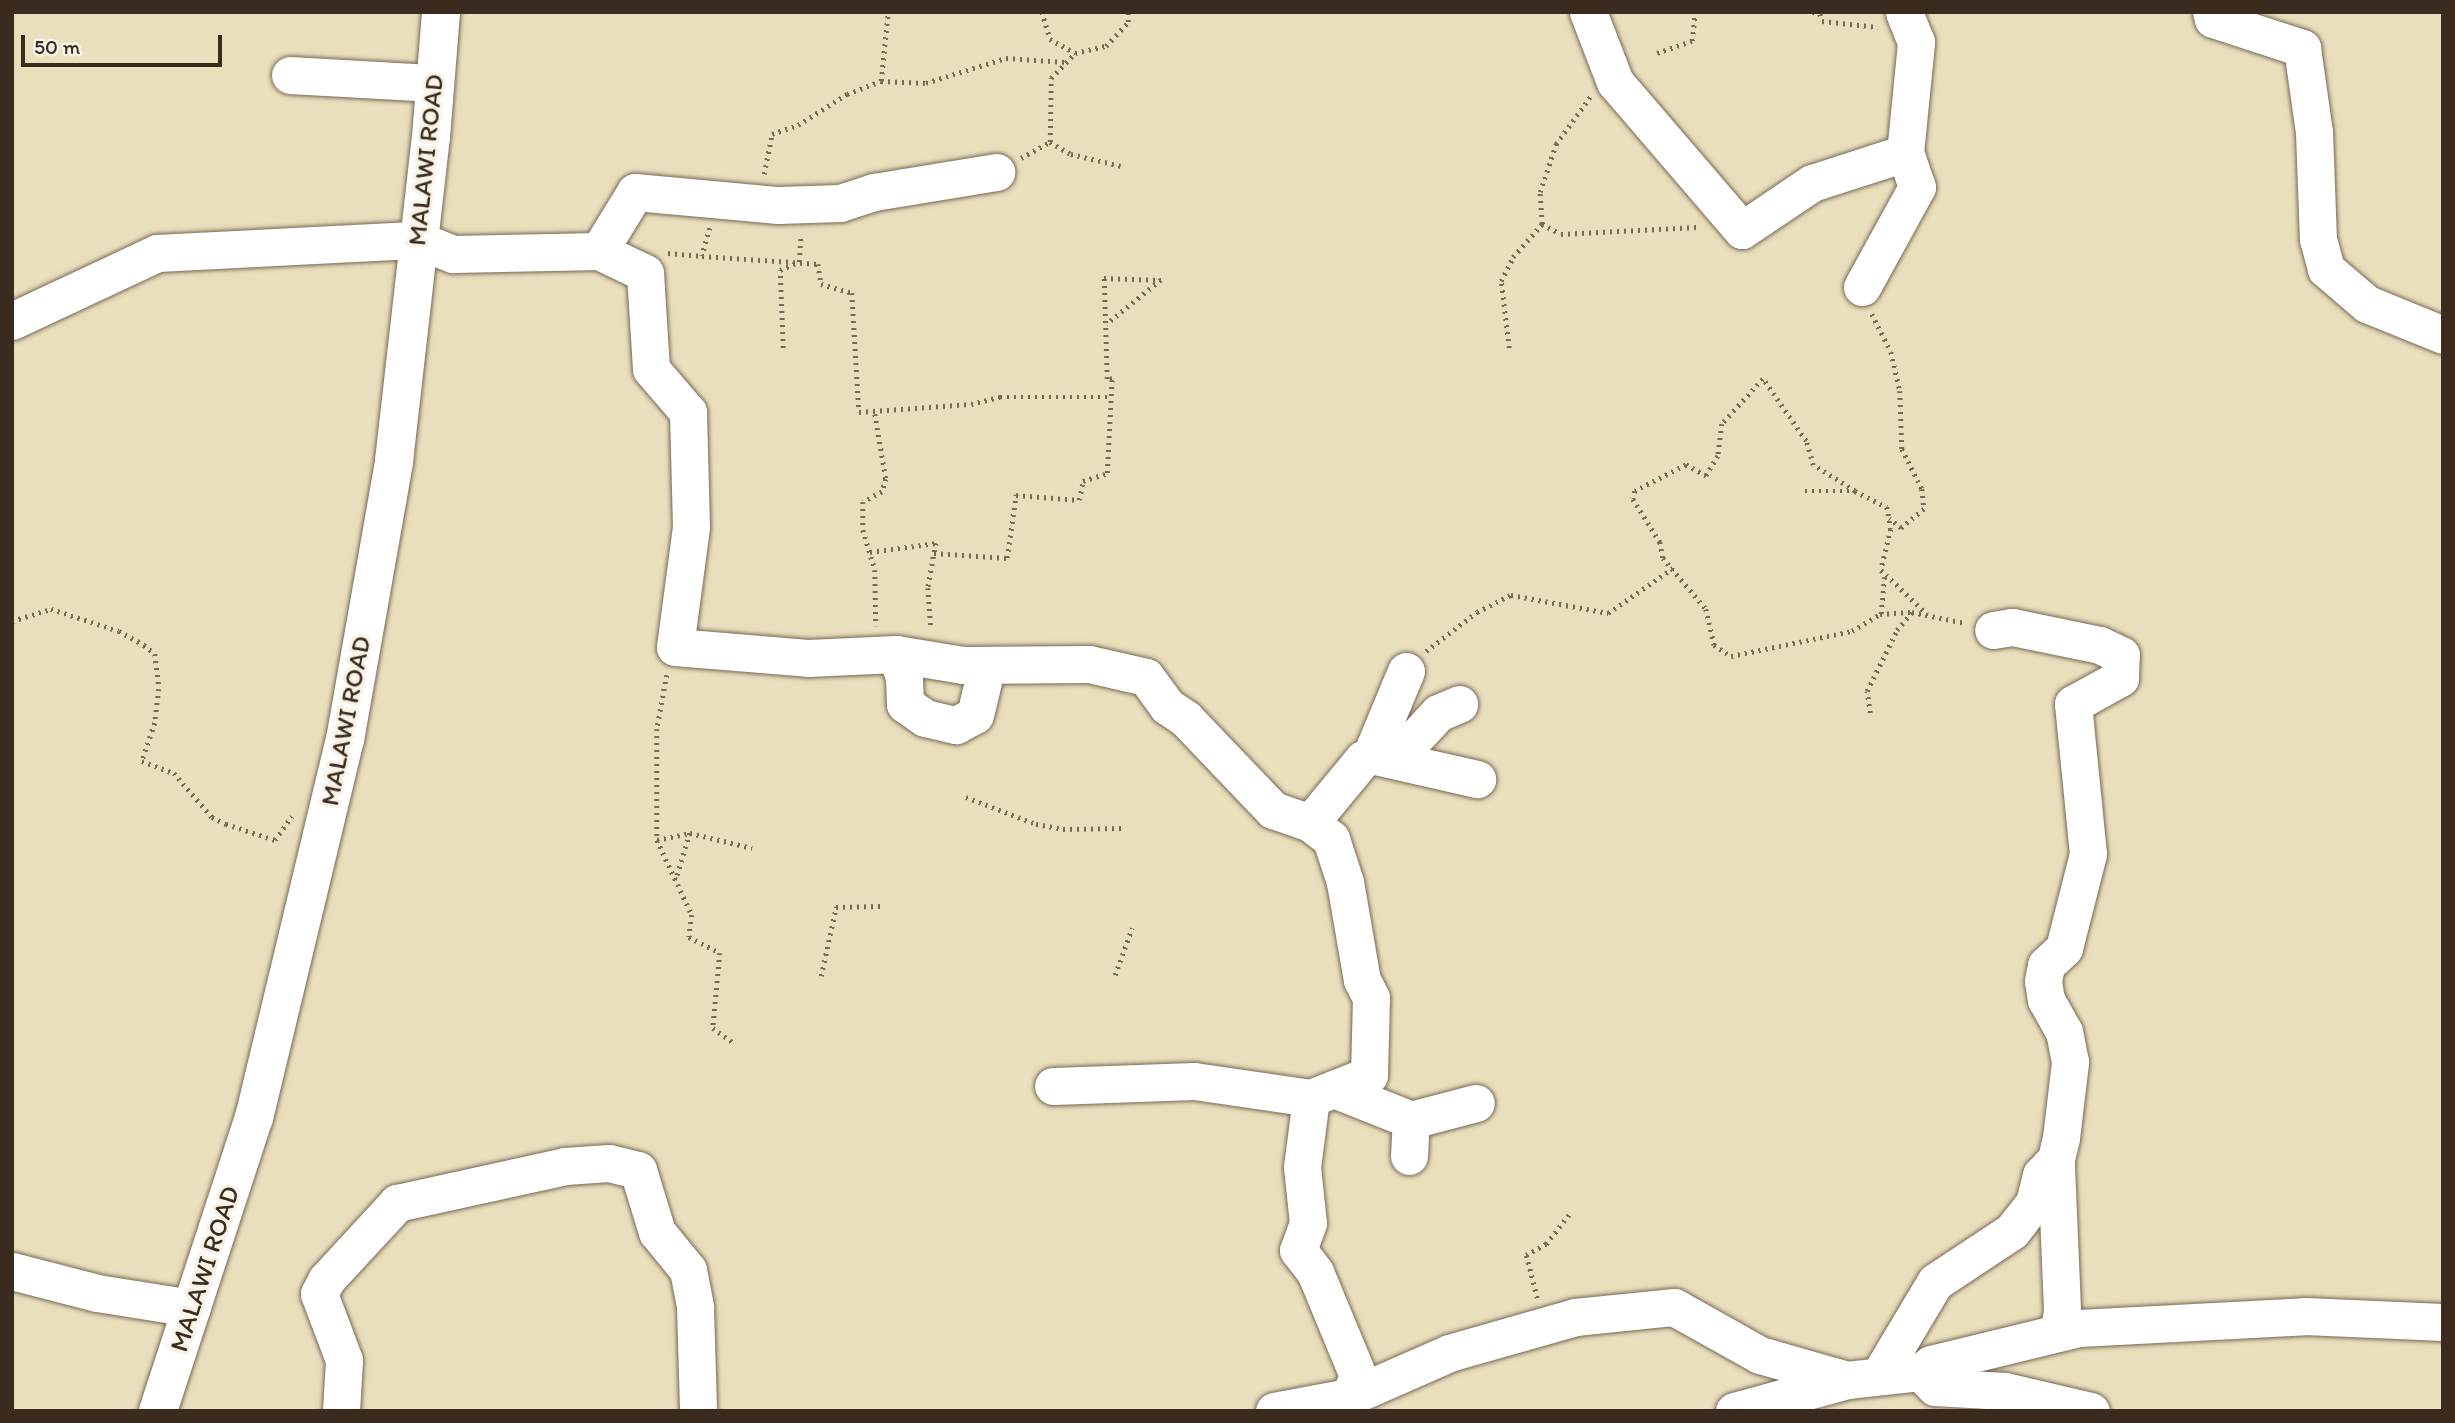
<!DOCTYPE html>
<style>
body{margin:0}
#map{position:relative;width:2455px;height:1423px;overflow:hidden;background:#eadfbc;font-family:Itim,sans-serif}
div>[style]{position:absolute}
.path>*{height:4.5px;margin-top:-2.25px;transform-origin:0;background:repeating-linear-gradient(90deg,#786955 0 2px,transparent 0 7px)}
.roads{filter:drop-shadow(0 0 2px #786955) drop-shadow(0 0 2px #786955)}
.minor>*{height:37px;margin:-18.5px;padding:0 18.5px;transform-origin:18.5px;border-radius:18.5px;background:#fff}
.major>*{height:38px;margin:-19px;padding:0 19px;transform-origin:19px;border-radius:19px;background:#fff}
span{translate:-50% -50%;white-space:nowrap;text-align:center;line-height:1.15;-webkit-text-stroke:7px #f7f3e8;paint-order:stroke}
.street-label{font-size:26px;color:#3b2a1e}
.frame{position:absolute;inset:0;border:14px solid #3b2a1e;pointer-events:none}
.scale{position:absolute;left:21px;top:35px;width:201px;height:32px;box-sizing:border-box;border:4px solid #3b2a1e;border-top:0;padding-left:9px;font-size:21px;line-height:24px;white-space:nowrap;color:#3b2a1e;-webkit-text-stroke:5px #f7f3e8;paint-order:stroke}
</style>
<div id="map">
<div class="path">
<div style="left:1042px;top:12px;width:28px;rotate:73deg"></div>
<div style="left:1050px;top:39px;width:29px;rotate:29deg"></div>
<div style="left:1813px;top:12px;width:7px;rotate:16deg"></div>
<div style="left:1820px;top:14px;width:7px;rotate:74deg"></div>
<div style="left:1822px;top:21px;width:56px;rotate:6.1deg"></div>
<div style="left:1657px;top:53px;width:37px;rotate:-19deg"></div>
<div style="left:1692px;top:41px;width:29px;rotate:-84deg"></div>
<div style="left:881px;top:81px;width:69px;rotate:-84.2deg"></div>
<div style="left:1050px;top:142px;width:24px;rotate:30deg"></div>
<div style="left:1071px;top:154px;width:51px;rotate:13.5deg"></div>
<div style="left:1021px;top:158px;width:33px;rotate:-29deg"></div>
<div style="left:1050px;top:142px;width:64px;rotate:-89.1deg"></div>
<div style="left:1051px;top:78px;width:35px;rotate:-46deg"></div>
<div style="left:1075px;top:53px;width:32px;rotate:-13deg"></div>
<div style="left:1106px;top:46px;width:33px;rotate:-47deg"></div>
<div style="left:1128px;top:22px;width:10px;rotate:-90deg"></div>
<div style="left:764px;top:174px;width:41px;rotate:-78.7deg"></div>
<div style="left:772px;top:134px;width:28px;rotate:-19deg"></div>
<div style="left:798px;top:125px;width:58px;rotate:-32.3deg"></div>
<div style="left:847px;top:94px;width:36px;rotate:-21deg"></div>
<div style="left:881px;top:81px;width:45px;rotate:2.5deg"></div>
<div style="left:926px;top:83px;width:84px;rotate:-17.4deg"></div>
<div style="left:1006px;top:58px;width:60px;rotate:3.8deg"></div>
<div style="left:1542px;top:224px;width:21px;rotate:28deg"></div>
<div style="left:1561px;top:234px;width:136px;rotate:-2.9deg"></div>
<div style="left:710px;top:228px;width:29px;rotate:106deg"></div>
<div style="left:702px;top:256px;width:116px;rotate:3.9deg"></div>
<div style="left:818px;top:264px;width:20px;rotate:81deg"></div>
<div style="left:821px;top:284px;width:32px;rotate:16deg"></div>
<div style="left:852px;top:293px;width:119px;rotate:86.6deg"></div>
<div style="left:859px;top:412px;width:112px;rotate:-4.1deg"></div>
<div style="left:971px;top:404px;width:30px;rotate:-14deg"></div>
<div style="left:1000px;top:397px;width:111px"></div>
<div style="left:668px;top:253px;width:34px;rotate:5deg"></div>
<div style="left:1872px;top:314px;width:42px;rotate:63.4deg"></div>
<div style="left:1891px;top:352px;width:40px;rotate:77deg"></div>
<div style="left:1900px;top:391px;width:58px;rotate:88deg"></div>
<div style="left:1902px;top:449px;width:45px;rotate:63.4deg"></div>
<div style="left:1922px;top:489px;width:20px;rotate:84deg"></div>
<div style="left:1924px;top:509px;width:30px;rotate:140deg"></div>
<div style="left:1901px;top:528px;width:15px;rotate:-143deg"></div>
<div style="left:783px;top:348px;width:78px;rotate:-92.2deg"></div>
<div style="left:780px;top:270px;width:21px;rotate:-23deg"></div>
<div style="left:799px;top:262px;width:28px;rotate:-86deg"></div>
<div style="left:1509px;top:348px;width:67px;rotate:-96.8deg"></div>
<div style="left:1501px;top:281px;width:27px;rotate:-63deg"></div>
<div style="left:1513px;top:257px;width:44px;rotate:-48.7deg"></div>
<div style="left:1542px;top:224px;width:32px;rotate:-94deg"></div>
<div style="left:1540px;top:192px;width:51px;rotate:-71.6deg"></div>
<div style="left:1556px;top:144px;width:58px;rotate:-54.1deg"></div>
<div style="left:875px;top:414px;width:66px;rotate:80.4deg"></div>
<div style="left:886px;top:479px;width:14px;rotate:107deg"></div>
<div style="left:882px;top:492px;width:21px;rotate:152deg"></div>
<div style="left:863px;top:502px;width:28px;rotate:90deg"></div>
<div style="left:863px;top:530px;width:42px;rotate:73.3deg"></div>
<div style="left:875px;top:570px;width:56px;rotate:89deg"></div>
<div style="left:1805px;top:491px;width:50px"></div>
<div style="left:1855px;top:491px;width:36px;rotate:27deg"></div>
<div style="left:1887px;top:507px;width:22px;rotate:80deg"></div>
<div style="left:1891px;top:529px;width:42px;rotate:103.7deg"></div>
<div style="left:1881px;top:570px;width:64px;rotate:43.7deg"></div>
<div style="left:1855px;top:491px;width:49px;rotate:-148.2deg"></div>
<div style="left:1813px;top:465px;width:25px;rotate:-106deg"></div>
<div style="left:1806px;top:441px;width:75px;rotate:-124.7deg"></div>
<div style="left:1763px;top:379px;width:61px;rotate:132.3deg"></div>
<div style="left:1722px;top:424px;width:32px;rotate:97deg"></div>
<div style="left:1718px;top:456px;width:23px;rotate:121deg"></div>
<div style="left:1706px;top:476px;width:23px;rotate:-151deg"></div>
<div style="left:1686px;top:465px;width:57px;rotate:153deg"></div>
<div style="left:1635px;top:491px;width:8px;rotate:104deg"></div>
<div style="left:1633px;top:499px;width:51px;rotate:57.9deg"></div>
<div style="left:1660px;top:542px;width:16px;rotate:79deg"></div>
<div style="left:1663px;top:558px;width:67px;rotate:49.9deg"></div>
<div style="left:1706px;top:609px;width:37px;rotate:77deg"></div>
<div style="left:1714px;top:645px;width:20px;rotate:33deg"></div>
<div style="left:1731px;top:656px;width:124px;rotate:-11.7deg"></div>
<div style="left:1852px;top:631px;width:33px;rotate:-31deg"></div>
<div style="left:1880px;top:614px;width:32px;rotate:-4deg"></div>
<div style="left:1912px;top:612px;width:54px;rotate:11.7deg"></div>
<div style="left:870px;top:552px;width:67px;rotate:-7.8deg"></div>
<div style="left:936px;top:543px;width:46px;rotate:100.1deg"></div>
<div style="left:928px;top:588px;width:41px;rotate:85.8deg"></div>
<div style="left:934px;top:553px;width:73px;rotate:3.9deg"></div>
<div style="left:1007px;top:558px;width:64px;rotate:-81.9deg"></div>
<div style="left:1016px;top:495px;width:63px;rotate:4.5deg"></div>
<div style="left:1079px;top:500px;width:19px;rotate:-78deg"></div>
<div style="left:1083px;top:481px;width:25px;rotate:-18deg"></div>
<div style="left:1107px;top:473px;width:94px;rotate:-87deg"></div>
<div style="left:1112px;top:379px;width:5px;rotate:180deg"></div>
<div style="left:1107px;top:379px;width:101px;rotate:-91.7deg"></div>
<div style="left:1104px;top:278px;width:57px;rotate:2deg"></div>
<div style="left:1161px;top:280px;width:70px;rotate:140.8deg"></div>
<div style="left:1881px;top:614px;width:37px;rotate:-85deg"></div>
<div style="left:12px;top:621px;width:41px;rotate:-17.1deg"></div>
<div style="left:51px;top:609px;width:71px;rotate:17.9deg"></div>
<div style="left:119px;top:631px;width:29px;rotate:29deg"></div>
<div style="left:144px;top:645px;width:14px;rotate:39deg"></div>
<div style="left:155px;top:654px;width:35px;rotate:83deg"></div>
<div style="left:159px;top:689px;width:34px;rotate:97deg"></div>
<div style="left:155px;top:723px;width:40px;rotate:108.9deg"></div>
<div style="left:142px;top:761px;width:34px;rotate:21deg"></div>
<div style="left:174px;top:773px;width:58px;rotate:49.2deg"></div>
<div style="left:212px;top:817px;width:16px;rotate:27deg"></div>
<div style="left:226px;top:824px;width:52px;rotate:18.1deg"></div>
<div style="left:275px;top:840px;width:29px;rotate:-55deg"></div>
<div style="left:1426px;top:651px;width:64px;rotate:-37.4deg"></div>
<div style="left:1477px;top:612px;width:38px;rotate:-27deg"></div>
<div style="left:1511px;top:595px;width:99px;rotate:10.5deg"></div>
<div style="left:1608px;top:613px;width:79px;rotate:-34.7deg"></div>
<div style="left:667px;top:675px;width:55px;rotate:100.5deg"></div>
<div style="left:657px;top:729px;width:111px;rotate:90deg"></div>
<div style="left:657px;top:840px;width:83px;rotate:65deg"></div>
<div style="left:692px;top:915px;width:22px;rotate:98deg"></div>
<div style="left:689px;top:937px;width:35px;rotate:27deg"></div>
<div style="left:720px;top:953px;width:75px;rotate:95.3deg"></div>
<div style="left:713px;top:1028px;width:24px;rotate:36deg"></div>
<div style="left:1870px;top:713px;width:22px;rotate:-98deg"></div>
<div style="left:1867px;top:691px;width:68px;rotate:-63.8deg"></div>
<div style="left:1897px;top:630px;width:23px;rotate:-50deg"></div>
<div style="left:966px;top:797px;width:75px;rotate:21.1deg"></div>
<div style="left:1036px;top:824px;width:27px;rotate:10deg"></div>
<div style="left:1063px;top:829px;width:60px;rotate:-1deg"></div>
<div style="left:690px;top:833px;width:64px;rotate:13.6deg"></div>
<div style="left:657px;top:840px;width:34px;rotate:-12deg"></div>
<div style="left:690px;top:833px;width:49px;rotate:106.6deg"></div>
<div style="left:1115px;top:975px;width:50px;rotate:-70.1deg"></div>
<div style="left:821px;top:976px;width:71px;rotate:-77.7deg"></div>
<div style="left:836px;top:907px;width:45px;rotate:-1.3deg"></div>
<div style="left:1537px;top:1298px;width:44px;rotate:-104.3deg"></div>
<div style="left:1526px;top:1255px;width:23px;rotate:-29deg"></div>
<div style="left:1546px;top:1244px;width:39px;rotate:-52deg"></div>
</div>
<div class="roads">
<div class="minor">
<div style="left:1588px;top:12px;width:75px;rotate:68.9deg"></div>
<div style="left:1615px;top:82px;width:195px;rotate:49.4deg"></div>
<div style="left:1742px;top:230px;width:84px;rotate:-33.9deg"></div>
<div style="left:1812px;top:183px;width:98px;rotate:-17.9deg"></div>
<div style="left:2211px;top:12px;width:7px;rotate:74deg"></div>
<div style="left:2213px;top:19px;width:94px;rotate:18deg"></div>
<div style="left:2302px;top:48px;width:85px;rotate:81.9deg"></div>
<div style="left:2314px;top:132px;width:107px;rotate:87.9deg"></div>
<div style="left:2318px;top:239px;width:31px;rotate:75deg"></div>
<div style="left:2326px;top:269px;width:54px;rotate:40.5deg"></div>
<div style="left:2367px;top:304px;width:82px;rotate:22.2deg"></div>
<div style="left:290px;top:75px;width:145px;rotate:3.2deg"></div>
<div style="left:599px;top:251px;width:51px;rotate:25.6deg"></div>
<div style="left:645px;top:273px;width:96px;rotate:86.4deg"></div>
<div style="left:651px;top:369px;width:57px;rotate:49.3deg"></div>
<div style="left:688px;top:412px;width:115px;rotate:88.5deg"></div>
<div style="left:691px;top:527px;width:121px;rotate:97.6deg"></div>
<div style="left:675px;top:647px;width:133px;rotate:4.7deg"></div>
<div style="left:808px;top:658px;width:88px;rotate:-2.6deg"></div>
<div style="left:896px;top:654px;width:68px;rotate:9.3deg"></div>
<div style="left:963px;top:665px;width:126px;rotate:-0.5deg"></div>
<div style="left:1089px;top:664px;width:58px;rotate:12.8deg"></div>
<div style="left:1146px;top:677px;width:36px;rotate:54deg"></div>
<div style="left:1167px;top:706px;width:23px;rotate:34deg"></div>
<div style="left:1186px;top:719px;width:126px;rotate:46.3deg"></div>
<div style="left:1273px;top:810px;width:39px;rotate:19deg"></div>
<div style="left:1310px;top:823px;width:26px;rotate:37deg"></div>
<div style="left:1331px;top:839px;width:45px;rotate:72deg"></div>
<div style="left:1345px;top:882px;width:99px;rotate:80.2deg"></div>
<div style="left:1362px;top:980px;width:20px;rotate:63deg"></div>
<div style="left:1371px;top:998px;width:77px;rotate:91.5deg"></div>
<div style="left:1369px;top:1075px;width:62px;rotate:158.4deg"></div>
<div style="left:1311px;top:1098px;width:118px;rotate:-171.7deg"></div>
<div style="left:1194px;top:1081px;width:141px;rotate:178deg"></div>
<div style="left:1862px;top:287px;width:114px;rotate:-61.2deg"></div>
<div style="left:1917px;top:187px;width:36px;rotate:-109deg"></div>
<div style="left:1905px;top:153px;width:112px;rotate:-84.3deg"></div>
<div style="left:1916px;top:42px;width:32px;rotate:-112deg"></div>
<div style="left:12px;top:321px;width:160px;rotate:-25.1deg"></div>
<div style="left:157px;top:253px;width:261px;rotate:-2.9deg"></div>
<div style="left:418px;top:240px;width:38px;rotate:22deg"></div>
<div style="left:453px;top:254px;width:146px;rotate:-1.2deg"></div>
<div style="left:599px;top:251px;width:69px;rotate:-58.6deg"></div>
<div style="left:635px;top:192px;width:144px;rotate:5.2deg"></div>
<div style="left:778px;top:205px;width:62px;rotate:-1.8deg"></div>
<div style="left:840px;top:203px;width:36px;rotate:-18deg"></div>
<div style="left:874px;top:192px;width:124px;rotate:-9.3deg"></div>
<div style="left:896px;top:654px;width:24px;rotate:71deg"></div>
<div style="left:904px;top:677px;width:27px;rotate:88deg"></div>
<div style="left:905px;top:704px;width:24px;rotate:35deg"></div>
<div style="left:925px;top:718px;width:32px;rotate:13deg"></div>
<div style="left:956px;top:725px;width:21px;rotate:-28deg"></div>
<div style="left:975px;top:715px;width:51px;rotate:-76.5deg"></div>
<div style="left:1406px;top:671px;width:91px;rotate:112.6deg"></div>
<div style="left:1371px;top:755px;width:109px;rotate:12.8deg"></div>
<div style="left:1310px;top:823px;width:83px;rotate:-50.4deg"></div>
<div style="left:1363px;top:759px;width:53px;rotate:-20.8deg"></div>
<div style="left:1413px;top:740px;width:37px;rotate:-47deg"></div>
<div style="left:1438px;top:713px;width:23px;rotate:-23deg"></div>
<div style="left:1334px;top:1089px;width:83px;rotate:21.9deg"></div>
<div style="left:1411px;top:1120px;width:67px;rotate:-14.7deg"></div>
<div style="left:1311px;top:1098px;width:70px;rotate:97.4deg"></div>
<div style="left:1302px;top:1167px;width:56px;rotate:83.9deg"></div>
<div style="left:1308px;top:1223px;width:29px;rotate:110deg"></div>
<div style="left:1298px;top:1250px;width:28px;rotate:52deg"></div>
<div style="left:1315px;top:1272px;width:113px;rotate:67.5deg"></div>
<div style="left:1358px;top:1376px;width:23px;rotate:113deg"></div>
<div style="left:1409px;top:1156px;width:36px;rotate:-87deg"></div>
<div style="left:2056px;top:1166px;width:144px;rotate:87.6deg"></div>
<div style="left:2062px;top:1310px;width:22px;rotate:98deg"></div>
<div style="left:12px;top:1271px;width:88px;rotate:14.5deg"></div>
<div style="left:97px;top:1293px;width:96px;rotate:9deg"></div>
<div style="left:1920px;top:1372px;width:21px;rotate:45deg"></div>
<div style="left:1935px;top:1387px;width:70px;rotate:3.3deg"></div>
<div style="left:2005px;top:1391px;width:88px;rotate:13.1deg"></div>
<div style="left:1879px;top:1376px;width:109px;rotate:-59.2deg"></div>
<div style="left:1935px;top:1282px;width:92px;rotate:-33.5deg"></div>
<div style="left:2012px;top:1231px;width:36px;rotate:-52deg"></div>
<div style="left:2034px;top:1203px;width:29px;rotate:-76deg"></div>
<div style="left:2041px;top:1175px;width:22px;rotate:-47deg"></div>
<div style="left:2056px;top:1159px;width:22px;rotate:-77deg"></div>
<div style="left:2061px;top:1138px;width:77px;rotate:-83.2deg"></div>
<div style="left:2070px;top:1062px;width:31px;rotate:-101deg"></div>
<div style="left:2064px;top:1032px;width:37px;rotate:-119deg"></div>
<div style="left:2046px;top:1000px;width:19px;rotate:-99deg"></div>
<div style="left:2043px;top:981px;width:16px;rotate:-79deg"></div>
<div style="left:2046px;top:965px;width:25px;rotate:-43deg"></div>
<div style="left:2064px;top:948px;width:97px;rotate:-75.7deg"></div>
<div style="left:2088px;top:854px;width:151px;rotate:-95.7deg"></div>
<div style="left:2073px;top:704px;width:54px;rotate:-29deg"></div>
<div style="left:2120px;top:678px;width:23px;rotate:-88deg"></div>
<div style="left:2121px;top:655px;width:23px;rotate:-155deg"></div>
<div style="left:2100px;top:645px;width:90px;rotate:-168.4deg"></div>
<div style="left:2012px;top:627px;width:19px;rotate:171deg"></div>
<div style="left:341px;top:1411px;width:51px;rotate:-86.6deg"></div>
<div style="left:344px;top:1360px;width:71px;rotate:-110.7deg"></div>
<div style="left:319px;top:1294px;width:16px;rotate:-63deg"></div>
<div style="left:326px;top:1280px;width:105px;rotate:-47.3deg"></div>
<div style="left:397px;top:1203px;width:172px;rotate:-12.4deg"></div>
<div style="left:565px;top:1166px;width:44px;rotate:-3.9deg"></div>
<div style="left:609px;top:1163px;width:30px;rotate:14deg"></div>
<div style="left:638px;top:1170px;width:65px;rotate:73deg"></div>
<div style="left:657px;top:1232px;width:49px;rotate:50.8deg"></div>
<div style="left:688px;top:1270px;width:38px;rotate:79deg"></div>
<div style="left:695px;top:1307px;width:104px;rotate:88.3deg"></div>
<div style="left:1274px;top:1411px;width:76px;rotate:-10.6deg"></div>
<div style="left:1349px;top:1397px;width:109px;rotate:-23.7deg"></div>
<div style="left:1449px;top:1353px;width:131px;rotate:-15.9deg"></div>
<div style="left:1575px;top:1317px;width:100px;rotate:-5.8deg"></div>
<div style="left:1674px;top:1307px;width:98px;rotate:29.2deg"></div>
<div style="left:1760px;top:1355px;width:91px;rotate:16deg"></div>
<div style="left:1734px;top:1411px;width:117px;rotate:-15.3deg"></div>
<div style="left:1847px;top:1380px;width:73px;rotate:-6.3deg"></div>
<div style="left:1920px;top:1372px;width:14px;rotate:-36deg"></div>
<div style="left:1931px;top:1364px;width:152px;rotate:-13.7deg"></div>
<div style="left:2079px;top:1328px;width:226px;rotate:-3deg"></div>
<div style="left:2305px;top:1316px;width:138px;rotate:2.5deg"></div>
</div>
<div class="major">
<div style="left:158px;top:1411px;width:308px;rotate:-71.9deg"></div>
<div style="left:254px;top:1118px;width:389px;rotate:-76.5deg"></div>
<div style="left:345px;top:740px;width:283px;rotate:-80deg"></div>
<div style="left:394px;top:461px;width:326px;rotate:-83.5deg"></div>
<div style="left:431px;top:137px;width:125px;rotate:-85.4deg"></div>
</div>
</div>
<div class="street-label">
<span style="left:426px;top:160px;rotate:-84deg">MALAWI ROAD</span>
<span style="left:346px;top:721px;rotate:-79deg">MALAWI ROAD</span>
<span style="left:205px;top:1269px;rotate:-72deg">MALAWI ROAD</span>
</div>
<div class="frame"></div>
<div class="scale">50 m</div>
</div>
